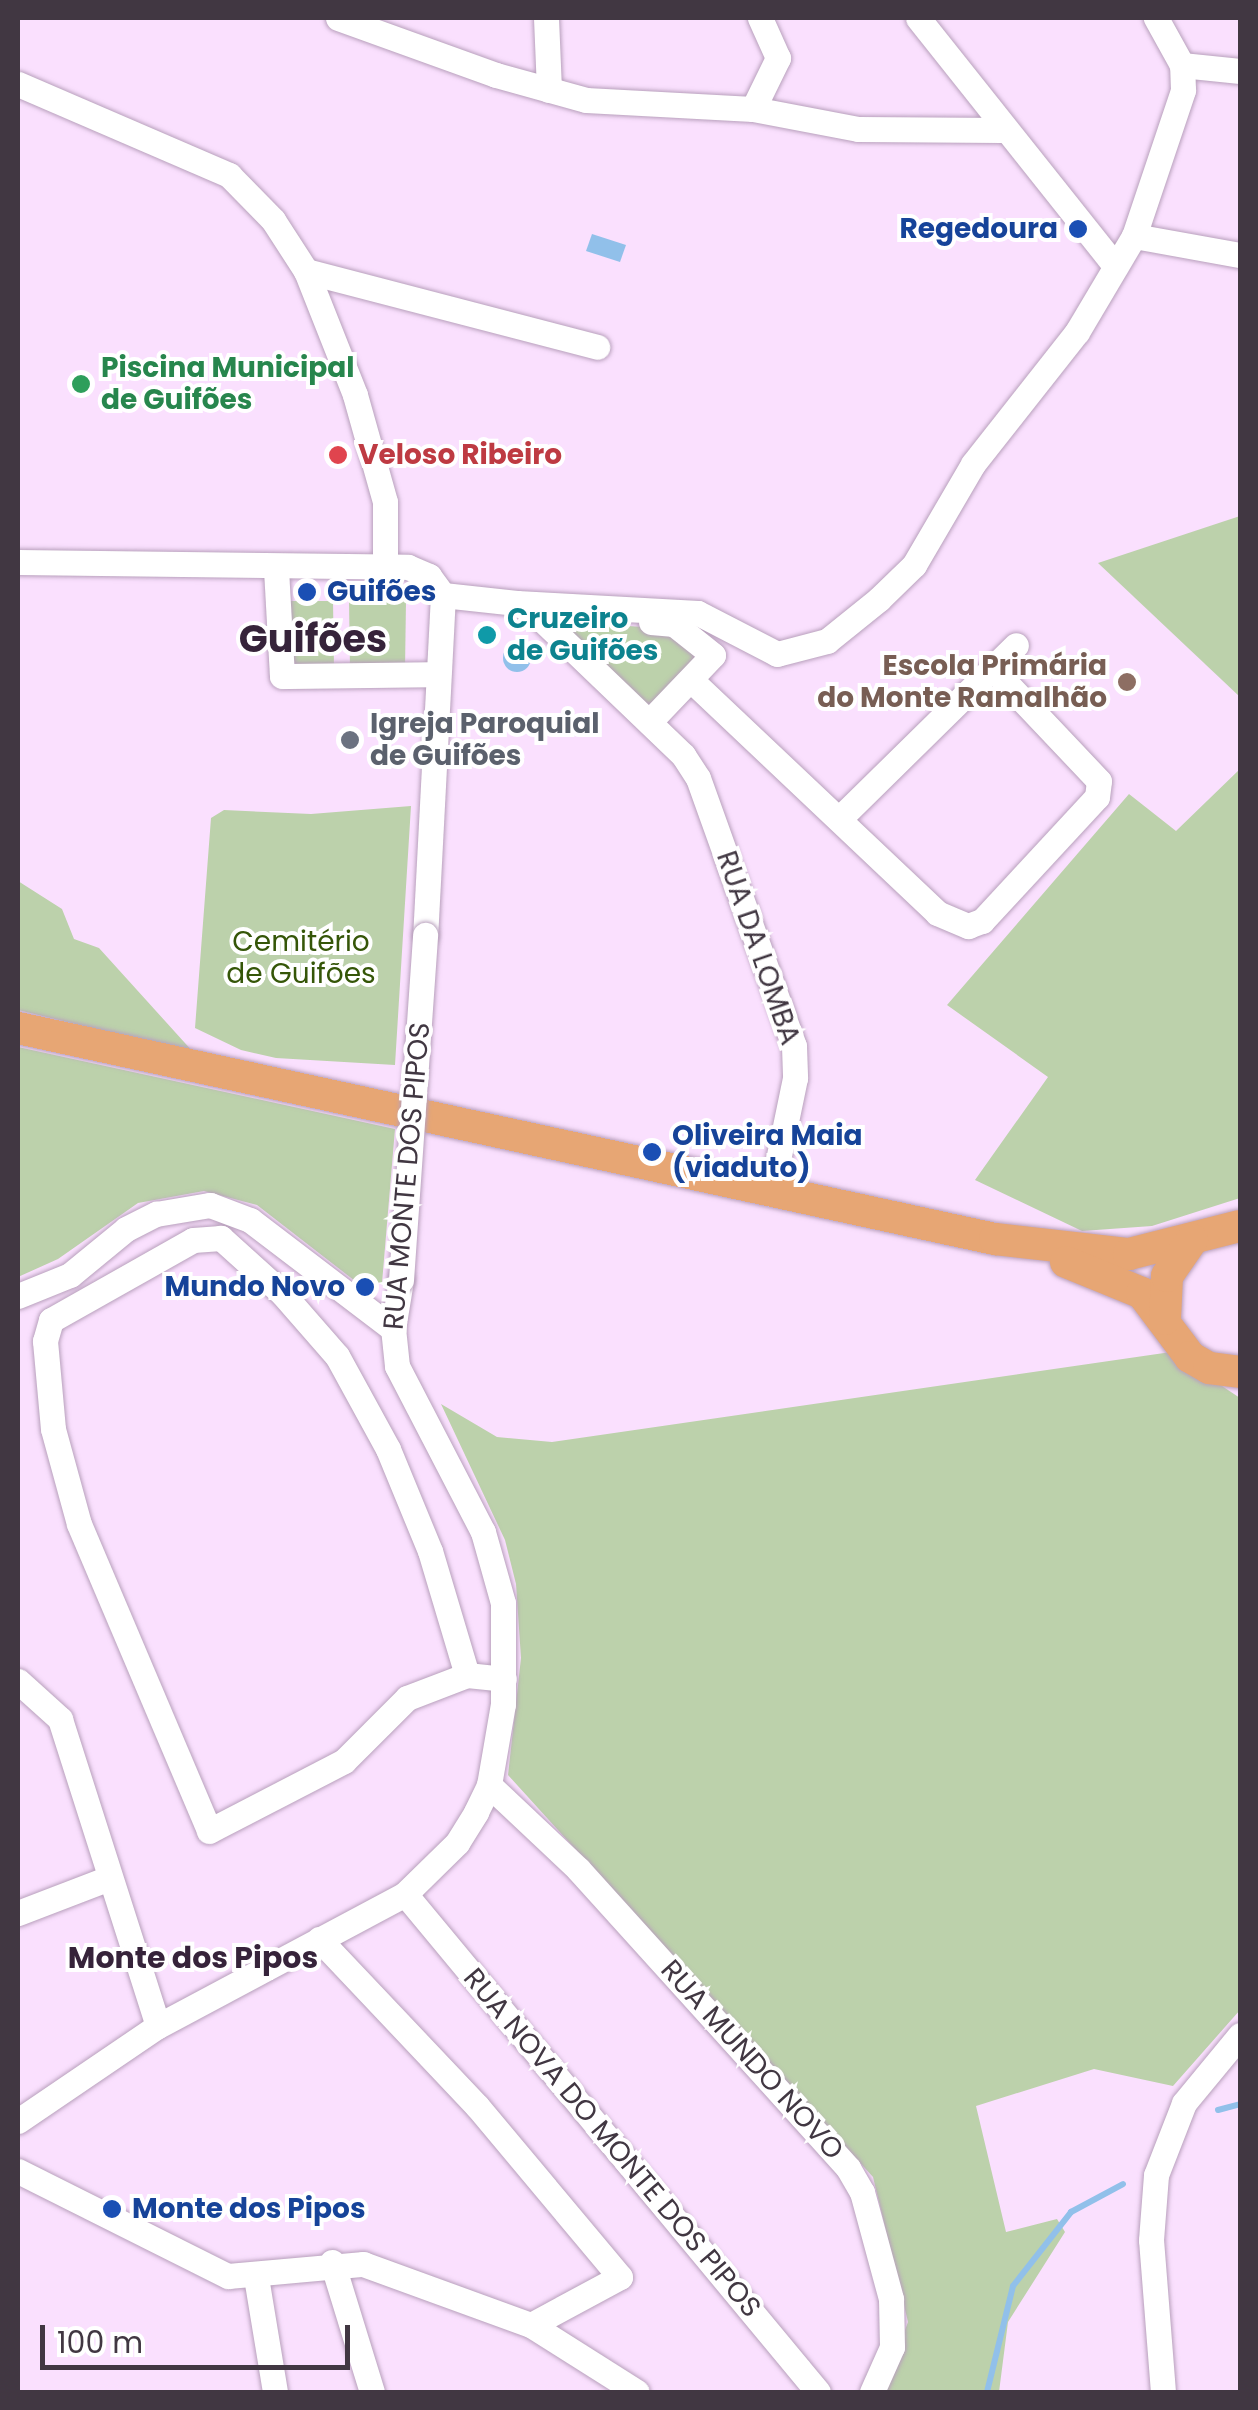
<!DOCTYPE html>
<meta charset="utf-8">
<style>
body{margin:0}
#map{position:relative;width:1258px;height:2410px;overflow:hidden;background:#fae0fe;font-family:Poppins,sans-serif}
div>[style]{position:absolute}
.green>*{inset:0;background:#bcd1ab}
.water>*{inset:0;background:#91c0ea}
.round{border-radius:50%}
.stream>*{height:6px;margin:-3px;padding:0 3px;transform-origin:3px;border-radius:3px;background:#91c0ea}
.roads{filter:drop-shadow(0 0 2px #b8a0bc) drop-shadow(0 0 2px #b8a0bc)}
.minor>*{height:25px;margin:-12.5px;padding:0 12.5px;transform-origin:12.5px;border-radius:12.5px;background:#fff}
.major>*{height:32px;margin:-16px;padding:0 16px;transform-origin:16px;border-radius:16px;background:#e7a674}
.bridges{filter:drop-shadow(0 0 2px #b8a0bc) drop-shadow(0 0 2px #b8a0bc)}
.minor-bridge>*{height:25px;margin:-12.5px;padding:0 12.5px;transform-origin:12.5px;border-radius:12.5px;background:#fff}
.dots>*{width:28px;height:28px;translate:-50% -50%;box-sizing:border-box;border:5px solid #fff;border-radius:50%}
span{translate:-50% -50%;white-space:nowrap;text-align:center;line-height:1.15;-webkit-text-stroke:8px #fff;paint-order:stroke}
.transit-label{font-size:28px;color:#164399;font-weight:700}
.right{translate:-100% -50%;text-align:right}
.left{translate:0 -50%;text-align:left}
.leisure-label{font-size:28px;color:#27864d;font-weight:700}
.health-label{font-size:28px;color:#be3a42;font-weight:700}
.culture-label{font-size:28px;color:#0d838f;font-weight:700}
.education-label{font-size:28px;color:#785e54;font-weight:700}
.worship-label{font-size:28px;color:#5b616d;font-weight:700}
.park-label{font-size:28px;color:#355608}
.street-label{font-size:28px;color:#413742}
.neighbourhood-label{font-size:30px;color:#36233a;font-weight:700}
.district-label{font-size:38px;color:#36233a;font-weight:700}
.frame{position:absolute;inset:0;border:20px solid #413742;pointer-events:none}
.scale{position:absolute;left:40px;top:2325px;width:310px;height:45px;box-sizing:border-box;border:5px solid #413742;border-top:0;padding-left:12px;font-size:30px;line-height:35px;white-space:nowrap;color:#413742;-webkit-text-stroke:8px #fff;paint-order:stroke}
</style>
<div id="map">
<div class="green">
<div style="clip-path:polygon(1240px 516px,1240px 697px,1098px 563px)"></div>
<div style="clip-path:polygon(349px 600px,406px 601px,405px 669px,350px 669px)"></div>
<div style="clip-path:polygon(285px 601px,333px 601px,334px 668px,287px 668px)"></div>
<div style="clip-path:polygon(554px 621px,673px 629px,701px 655px,647px 712px)"></div>
<div style="clip-path:polygon(1240px 769px,1240px 1198px,1152px 1226px,1082px 1231px,975px 1180px,1048px 1077px,947px 1005px,1129px 794px,1176px 831px)"></div>
<div style="clip-path:polygon(411px 806px,395px 1065px,276px 1058px,241px 1050px,195px 1028px,211px 818px,224px 810px,311px 814px)"></div>
<div style="clip-path:polygon(18px 881px,62px 909px,74px 939px,99px 948px,194px 1053px,18px 1010px)"></div>
<div style="clip-path:polygon(18px 1047px,395px 1129px,382px 1283px,355px 1281px,257px 1205px,204px 1191px,138px 1203px,58px 1259px,18px 1277px)"></div>
<div style="clip-path:polygon(1171px 1352px,1240px 1398px,1240px 2010px,1173px 2086px,1094px 2069px,976px 2106px,1006px 2232px,1057px 2219px,1065px 2232px,1008px 2322px,999px 2392px,882px 2392px,908px 2322px,873px 2177px,508px 1775px,521px 1658px,516px 1584px,505px 1540px,441px 1404px,497px 1437px,552px 1442px)"></div>
</div>
<div class="water">
<div style="clip-path:polygon(592px 234px,626px 245px,620px 262px,586px 251px)"></div>
<div class="round" style="left:503px;top:644px;width:28px;height:28px"></div>
</div>
<div class="stream">
<div style="left:1218px;top:2110px;width:23px;rotate:-15deg"></div>
<div style="left:987px;top:2392px;width:109px;rotate:-76.2deg"></div>
<div style="left:1013px;top:2286px;width:94px;rotate:-51.9deg"></div>
<div style="left:1071px;top:2212px;width:59px;rotate:-28.3deg"></div>
</div>
<div class="roads">
<div class="minor">
<div style="left:338px;top:18px;width:168px;rotate:19.8deg"></div>
<div style="left:496px;top:75px;width:93px;rotate:15.5deg"></div>
<div style="left:586px;top:100px;width:167px;rotate:3.1deg"></div>
<div style="left:753px;top:109px;width:107px;rotate:10.8deg"></div>
<div style="left:858px;top:129px;width:144px;rotate:0.4deg"></div>
<div style="left:546px;top:18px;width:72px;rotate:87.6deg"></div>
<div style="left:918px;top:18px;width:317px;rotate:51.5deg"></div>
<div style="left:1182px;top:65px;width:58px;rotate:5.9deg"></div>
<div style="left:18px;top:84px;width:230px;rotate:23.3deg"></div>
<div style="left:229px;top:175px;width:63px;rotate:45.6deg"></div>
<div style="left:273px;top:220px;width:61px;rotate:57.1deg"></div>
<div style="left:306px;top:271px;width:133px;rotate:68.4deg"></div>
<div style="left:355px;top:395px;width:111px;rotate:74.3deg"></div>
<div style="left:385px;top:502px;width:65px;rotate:90deg"></div>
<div style="left:753px;top:109px;width:57px;rotate:-63.9deg"></div>
<div style="left:778px;top:58px;width:44px;rotate:-114.2deg"></div>
<div style="left:1134px;top:236px;width:108px;rotate:10.2deg"></div>
<div style="left:306px;top:271px;width:301px;rotate:14.6deg"></div>
<div style="left:18px;top:562px;width:390px;rotate:0.7deg"></div>
<div style="left:408px;top:567px;width:23px;rotate:23deg"></div>
<div style="left:429px;top:576px;width:24px;rotate:54deg"></div>
<div style="left:443px;top:595px;width:340px;rotate:93deg"></div>
<div style="left:276px;top:569px;width:107px;rotate:86.8deg"></div>
<div style="left:282px;top:676px;width:156px;rotate:-0.7deg"></div>
<div style="left:443px;top:595px;width:74px;rotate:6.2deg"></div>
<div style="left:517px;top:603px;width:22px;rotate:30deg"></div>
<div style="left:536px;top:614px;width:204px;rotate:43.8deg"></div>
<div style="left:683px;top:755px;width:27px;rotate:57deg"></div>
<div style="left:698px;top:778px;width:285px;rotate:70.3deg"></div>
<div style="left:794px;top:1046px;width:32px;rotate:88deg"></div>
<div style="left:795px;top:1078px;width:118px;rotate:101.7deg"></div>
<div style="left:517px;top:603px;width:181px;rotate:3.2deg"></div>
<div style="left:698px;top:613px;width:89px;rotate:27.4deg"></div>
<div style="left:777px;top:654px;width:52px;rotate:-14.6deg"></div>
<div style="left:827px;top:641px;width:67px;rotate:-38.9deg"></div>
<div style="left:879px;top:599px;width:49px;rotate:-44.2deg"></div>
<div style="left:914px;top:565px;width:117px;rotate:-59.7deg"></div>
<div style="left:973px;top:464px;width:168px;rotate:-51.8deg"></div>
<div style="left:1077px;top:332px;width:112px;rotate:-59.3deg"></div>
<div style="left:1134px;top:236px;width:154px;rotate:-71.4deg"></div>
<div style="left:1183px;top:90px;width:25px;rotate:-92deg"></div>
<div style="left:1182px;top:65px;width:54px;rotate:-119deg"></div>
<div style="left:691px;top:680px;width:339px;rotate:43.4deg"></div>
<div style="left:937px;top:913px;width:34px;rotate:23deg"></div>
<div style="left:968px;top:926px;width:15px;rotate:-20deg"></div>
<div style="left:982px;top:921px;width:169px;rotate:-47.2deg"></div>
<div style="left:1097px;top:797px;width:16px;rotate:-83deg"></div>
<div style="left:1099px;top:781px;width:154px;rotate:-133.4deg"></div>
<div style="left:650px;top:721px;width:91px;rotate:-46.3deg"></div>
<div style="left:713px;top:655px;width:50px;rotate:-141.5deg"></div>
<div style="left:674px;top:624px;width:23px;rotate:-175deg"></div>
<div style="left:839px;top:819px;width:248px;rotate:-44.5deg"></div>
<div style="left:18px;top:1296px;width:56px;rotate:-22deg"></div>
<div style="left:70px;top:1275px;width:72px;rotate:-39.4deg"></div>
<div style="left:126px;top:1229px;width:34px;rotate:-27deg"></div>
<div style="left:156px;top:1214px;width:55px;rotate:-9.5deg"></div>
<div style="left:210px;top:1205px;width:43px;rotate:20.6deg"></div>
<div style="left:250px;top:1220px;width:180px;rotate:37.3deg"></div>
<div style="left:467px;top:1675px;width:129px;rotate:-106.6deg"></div>
<div style="left:430px;top:1551px;width:110px;rotate:-112.4deg"></div>
<div style="left:388px;top:1449px;width:106px;rotate:-118.7deg"></div>
<div style="left:337px;top:1356px;width:82px;rotate:-131.1deg"></div>
<div style="left:283px;top:1294px;width:84px;rotate:-137.9deg"></div>
<div style="left:221px;top:1238px;width:28px;rotate:176deg"></div>
<div style="left:193px;top:1240px;width:163px;rotate:150.6deg"></div>
<div style="left:51px;top:1320px;width:22px;rotate:106deg"></div>
<div style="left:45px;top:1341px;width:88px;rotate:84.8deg"></div>
<div style="left:53px;top:1429px;width:98px;rotate:74.7deg"></div>
<div style="left:79px;top:1524px;width:333px;rotate:67deg"></div>
<div style="left:209px;top:1831px;width:152px;rotate:-27.4deg"></div>
<div style="left:344px;top:1761px;width:89px;rotate:-45deg"></div>
<div style="left:407px;top:1698px;width:64px;rotate:-21deg"></div>
<div style="left:467px;top:1675px;width:37px;rotate:6deg"></div>
<div style="left:18px;top:1681px;width:57px;rotate:42.1deg"></div>
<div style="left:60px;top:1719px;width:322px;rotate:72.3deg"></div>
<div style="left:489px;top:1785px;width:122px;rotate:43.3deg"></div>
<div style="left:578px;top:1869px;width:403px;rotate:47.9deg"></div>
<div style="left:848px;top:2168px;width:28px;rotate:60deg"></div>
<div style="left:862px;top:2192px;width:111px;rotate:74.8deg"></div>
<div style="left:891px;top:2299px;width:48px;rotate:88.8deg"></div>
<div style="left:892px;top:2347px;width:49px;rotate:114deg"></div>
<div style="left:405px;top:1894px;width:647px;rotate:50.33deg"></div>
<div style="left:18px;top:1913px;width:97px;rotate:-21deg"></div>
<div style="left:319px;top:1939px;width:230px;rotate:46.6deg"></div>
<div style="left:477px;top:2106px;width:223px;rotate:50.1deg"></div>
<div style="left:620px;top:2277px;width:101px;rotate:151.7deg"></div>
<div style="left:18px;top:2121px;width:169px;rotate:-34.2deg"></div>
<div style="left:158px;top:2026px;width:280px;rotate:-28.1deg"></div>
<div style="left:405px;top:1894px;width:73px;rotate:-44.4deg"></div>
<div style="left:457px;top:1843px;width:36px;rotate:-58deg"></div>
<div style="left:476px;top:1812px;width:30px;rotate:-64deg"></div>
<div style="left:489px;top:1785px;width:82px;rotate:-80.2deg"></div>
<div style="left:503px;top:1704px;width:101px;rotate:-90deg"></div>
<div style="left:503px;top:1603px;width:74px;rotate:-105.7deg"></div>
<div style="left:483px;top:1532px;width:187px;rotate:-117.4deg"></div>
<div style="left:397px;top:1366px;width:37px;rotate:-96deg"></div>
<div style="left:393px;top:1329px;width:50px;rotate:-80.7deg"></div>
<div style="left:18px;top:2171px;width:235px;rotate:26.6deg"></div>
<div style="left:228px;top:2276px;width:136px;rotate:-5.1deg"></div>
<div style="left:363px;top:2264px;width:179px;rotate:20deg"></div>
<div style="left:531px;top:2325px;width:125px;rotate:32.3deg"></div>
<div style="left:332px;top:2262px;width:136px;rotate:72.9deg"></div>
<div style="left:256px;top:2277px;width:117px;rotate:80.6deg"></div>
<div style="left:1163px;top:2392px;width:152px;rotate:-94.5deg"></div>
<div style="left:1151px;top:2240px;width:65px;rotate:-85.6deg"></div>
<div style="left:1156px;top:2175px;width:77px;rotate:-68.7deg"></div>
<div style="left:1184px;top:2103px;width:88px;rotate:-50.5deg"></div>
</div>
<div class="major">
<div style="left:18px;top:1028px;width:1000px;rotate:12.19deg"></div>
<div style="left:995px;top:1239px;width:135px;rotate:6.4deg"></div>
<div style="left:1129px;top:1254px;width:114px;rotate:-14.2deg"></div>
<div style="left:1066px;top:1262px;width:82px;rotate:22.2deg"></div>
<div style="left:1142px;top:1293px;width:80px;rotate:53.1deg"></div>
<div style="left:1190px;top:1357px;width:22px;rotate:30deg"></div>
<div style="left:1209px;top:1368px;width:31px;rotate:7deg"></div>
<div style="left:1165px;top:1319px;width:43px;rotate:-87.3deg"></div>
<div style="left:1167px;top:1276px;width:44px;rotate:-55.2deg"></div>
</div>
</div>
<div class="bridges">
<div class="minor-bridge">
<div style="left:401px;top:1280px;width:346px;rotate:-86deg"></div>
</div>
</div>
<div class="dots">
<div style="left:1078px;top:229px;background:#1a4fb4"></div>
<div style="left:81px;top:384px;background:#2e9e5b"></div>
<div style="left:338px;top:455px;background:#e0444e"></div>
<div style="left:307px;top:592px;background:#1a4fb4"></div>
<div style="left:487px;top:635px;background:#0f9aa8"></div>
<div style="left:1127px;top:682px;background:#8d6e63"></div>
<div style="left:350px;top:740px;background:#6b7280"></div>
<div style="left:652px;top:1152px;background:#1a4fb4"></div>
<div style="left:365px;top:1287px;background:#1a4fb4"></div>
<div style="left:112px;top:2209px;background:#1a4fb4"></div>
</div>
<div class="transit-label">
<span class="right" style="left:1058px;top:229px">Regedoura</span>
<span class="left" style="left:327px;top:592px">Guifões</span>
<span class="left" style="left:672px;top:1152px">Oliveira Maia<br>(viaduto)</span>
<span class="right" style="left:345px;top:1287px">Mundo Novo</span>
<span class="left" style="left:132px;top:2209px">Monte dos Pipos</span>
</div>
<div class="leisure-label">
<span class="left" style="left:101px;top:384px">Piscina Municipal<br>de Guifões</span>
</div>
<div class="health-label">
<span class="left" style="left:358px;top:455px">Veloso Ribeiro</span>
</div>
<div class="culture-label">
<span class="left" style="left:507px;top:635px">Cruzeiro<br>de Guifões</span>
</div>
<div class="education-label">
<span class="right" style="left:1107px;top:682px">Escola Primária<br>do Monte Ramalhão</span>
</div>
<div class="worship-label">
<span class="left" style="left:370px;top:740px">Igreja Paroquial<br>de Guifões</span>
</div>
<div class="park-label">
<span style="left:301px;top:958px">Cemitério<br>de Guifões</span>
</div>
<div class="street-label">
<span style="left:758px;top:948px;rotate:71deg">RUA DA LOMBA</span>
<span style="left:407px;top:1176px;rotate:-85deg">RUA MONTE DOS PIPOS</span>
<span style="left:752px;top:2060px;rotate:48deg">RUA MUNDO NOVO</span>
<span style="left:612px;top:2143px;rotate:50deg">RUA NOVA DO MONTE DOS PIPOS</span>
</div>
<div class="neighbourhood-label">
<span style="left:193px;top:1958px">Monte dos Pipos</span>
</div>
<div class="district-label">
<span style="left:313px;top:639px">Guifões</span>
</div>
<div class="frame"></div>
<div class="scale">100 m</div>
</div>
